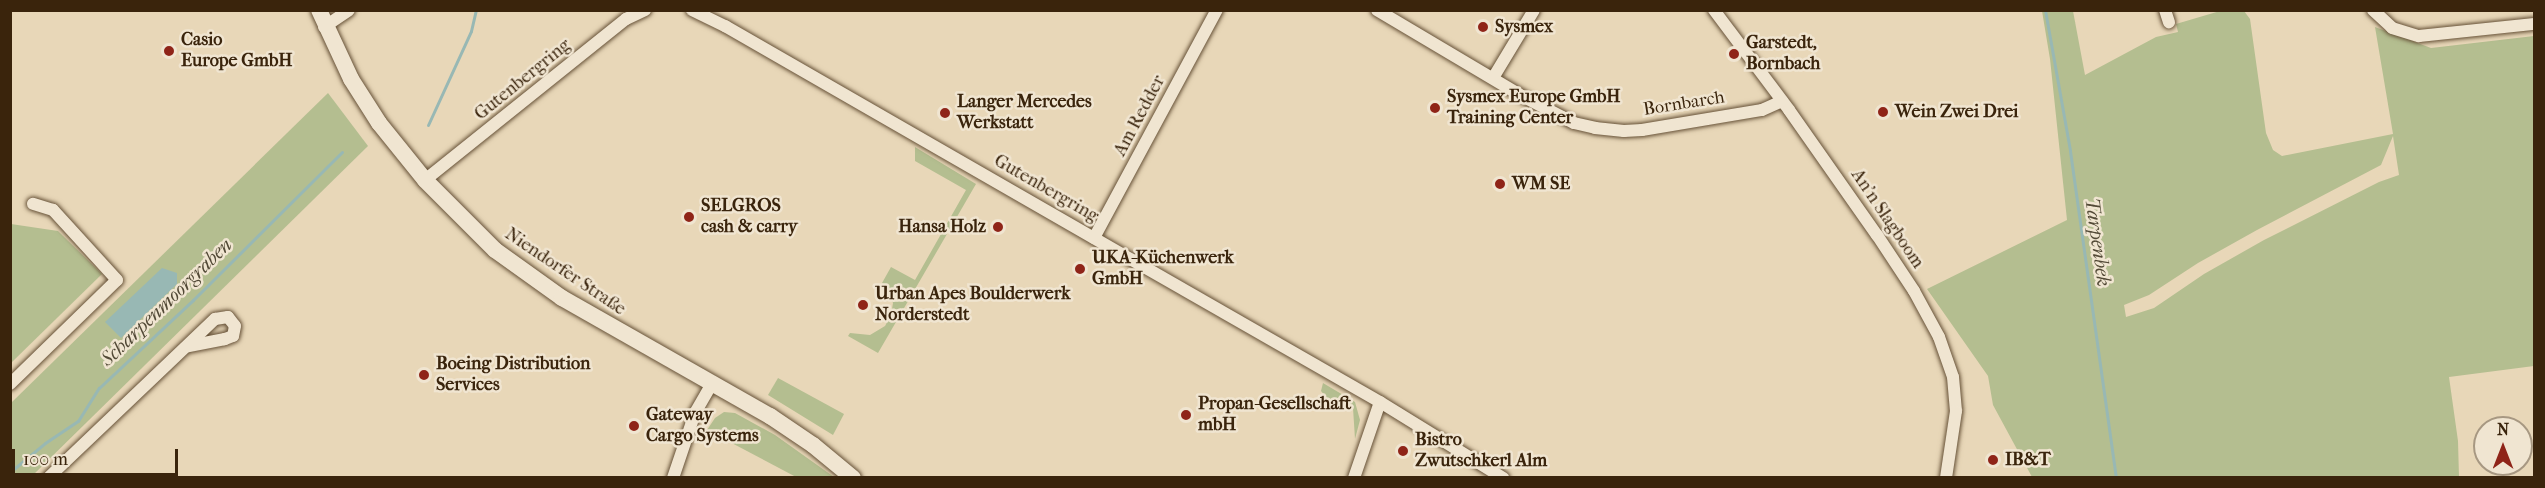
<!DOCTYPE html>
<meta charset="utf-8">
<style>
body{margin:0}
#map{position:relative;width:2545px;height:488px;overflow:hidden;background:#e8d7b8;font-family:"IM FELL French Canon",serif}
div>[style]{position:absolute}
.green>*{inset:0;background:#b4be90}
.water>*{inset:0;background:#98b8b4}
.stream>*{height:3px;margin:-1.5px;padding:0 1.5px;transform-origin:1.5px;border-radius:1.5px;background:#98b8b4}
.roads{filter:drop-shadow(0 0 2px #665137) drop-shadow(0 0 2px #665137)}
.minor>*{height:12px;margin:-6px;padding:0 6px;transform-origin:6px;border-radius:6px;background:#f0e5d1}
.secondary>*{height:16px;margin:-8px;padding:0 8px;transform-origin:8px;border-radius:8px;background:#f0e5d1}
.dots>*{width:16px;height:16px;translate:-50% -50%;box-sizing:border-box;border:3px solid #f0e5d1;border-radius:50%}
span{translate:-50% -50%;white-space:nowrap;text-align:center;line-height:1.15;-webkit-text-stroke:5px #f0e5d1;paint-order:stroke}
.poi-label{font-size:18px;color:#3a240c;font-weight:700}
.left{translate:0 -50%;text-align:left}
.right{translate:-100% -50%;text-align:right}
.street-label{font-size:18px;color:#3a240c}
.water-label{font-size:20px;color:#524936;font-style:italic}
.frame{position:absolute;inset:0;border:12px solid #3a240c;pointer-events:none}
.north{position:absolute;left:2473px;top:416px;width:60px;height:60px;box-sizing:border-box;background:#f0e5d1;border:2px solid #a79882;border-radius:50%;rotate:0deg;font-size:16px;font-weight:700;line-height:24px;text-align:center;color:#3a240c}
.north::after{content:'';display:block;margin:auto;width:21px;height:27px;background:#8f2418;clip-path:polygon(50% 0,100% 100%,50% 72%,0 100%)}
.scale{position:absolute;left:12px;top:449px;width:166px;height:27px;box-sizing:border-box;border:3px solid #3a240c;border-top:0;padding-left:8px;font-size:18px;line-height:21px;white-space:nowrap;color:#3a240c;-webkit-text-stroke:4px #f0e5d1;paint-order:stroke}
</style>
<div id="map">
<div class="green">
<div style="clip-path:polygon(evenodd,2042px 11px,2073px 11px,2085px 75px,2156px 37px,2178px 32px,2176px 24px,2220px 11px,2244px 11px,2250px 19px,2266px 133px,2273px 150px,2282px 156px,2393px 134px,2375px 27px,2431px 48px,2534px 36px,2534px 366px,2449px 377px,2458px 441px,2459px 477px,2032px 477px,1993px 405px,1988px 376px,1927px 289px,2067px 220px,2050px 59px,2042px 11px,2393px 136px,2399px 175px,2379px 182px,2264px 240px,2204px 274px,2154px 308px,2126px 317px,2124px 305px,2149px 295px,2198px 263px,2257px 230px,2381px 165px,2393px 136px)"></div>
<div style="clip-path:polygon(328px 93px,368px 146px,31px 477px,11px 478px,11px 403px)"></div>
<div style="clip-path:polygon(915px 147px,976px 184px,878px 353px,848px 336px,850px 333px,870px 335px,885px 326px,891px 315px,893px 303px,889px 292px,882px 283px,891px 267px,915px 280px,966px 190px,915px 161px)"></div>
<div style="clip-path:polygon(11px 224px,58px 231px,102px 274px,11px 363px)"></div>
<div style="clip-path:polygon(778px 378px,844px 414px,833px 435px,768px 395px)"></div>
<div style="clip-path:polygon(1323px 383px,1355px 402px,1360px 420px,1355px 439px,1353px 408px,1327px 398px,1321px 391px)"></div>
<div style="clip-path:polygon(724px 412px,735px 413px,775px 435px,834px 477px,796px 477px,707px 430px,715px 418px)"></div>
</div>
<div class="water">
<div style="clip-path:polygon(162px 268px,177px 273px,177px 284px,121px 338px,105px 322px)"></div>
</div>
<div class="stream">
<div style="left:2045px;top:10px;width:143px;rotate:79.9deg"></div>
<div style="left:2070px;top:151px;width:330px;rotate:82deg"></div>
<div style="left:428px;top:125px;width:103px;rotate:-65.4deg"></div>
<div style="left:471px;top:31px;width:22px;rotate:-77deg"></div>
<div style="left:10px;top:472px;width:45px;rotate:-39.6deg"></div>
<div style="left:45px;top:443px;width:40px;rotate:-34deg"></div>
<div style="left:78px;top:421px;width:39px;rotate:-58deg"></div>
<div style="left:99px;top:388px;width:129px;rotate:-43.1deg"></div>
<div style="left:193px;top:300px;width:210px;rotate:-44.8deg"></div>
</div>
<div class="roads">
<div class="minor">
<div style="left:692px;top:10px;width:37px;rotate:26deg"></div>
<div style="left:725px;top:26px;width:469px;rotate:29.9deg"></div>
<div style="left:1132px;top:260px;width:286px;rotate:29.8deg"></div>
<div style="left:1380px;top:402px;width:145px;rotate:31.7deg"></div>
<div style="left:1377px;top:10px;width:166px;rotate:30.7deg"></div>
<div style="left:1520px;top:95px;width:61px;rotate:27.4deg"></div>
<div style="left:1574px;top:123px;width:22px;rotate:13deg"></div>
<div style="left:1595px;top:128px;width:29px;rotate:6deg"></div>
<div style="left:1624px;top:131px;width:18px;rotate:-3deg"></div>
<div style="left:1642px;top:130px;width:122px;rotate:-9.5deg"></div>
<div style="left:1762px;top:110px;width:22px;rotate:-24deg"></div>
<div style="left:1714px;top:10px;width:125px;rotate:53.1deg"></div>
<div style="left:1789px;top:110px;width:153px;rotate:54.9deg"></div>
<div style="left:1877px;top:235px;width:67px;rotate:56.5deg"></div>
<div style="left:1914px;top:291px;width:52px;rotate:61.5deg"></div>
<div style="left:1939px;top:337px;width:42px;rotate:70.7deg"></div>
<div style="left:1953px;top:377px;width:34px;rotate:85deg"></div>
<div style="left:1956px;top:411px;width:68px;rotate:98.5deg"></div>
<div style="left:2165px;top:10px;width:13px;rotate:72deg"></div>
<div style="left:2373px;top:10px;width:26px;rotate:43deg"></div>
<div style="left:2392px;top:28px;width:28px;rotate:17deg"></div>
<div style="left:2419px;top:36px;width:116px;rotate:-6deg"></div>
<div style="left:324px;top:27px;width:30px;rotate:-34deg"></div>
<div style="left:1493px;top:78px;width:79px;rotate:-58.9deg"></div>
<div style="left:425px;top:180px;width:258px;rotate:-38.7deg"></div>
<div style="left:626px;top:19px;width:21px;rotate:-25deg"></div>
<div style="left:1094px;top:238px;width:259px;rotate:-61.7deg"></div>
<div style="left:10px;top:384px;width:149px;rotate:-44.2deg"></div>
<div style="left:117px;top:280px;width:95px;rotate:-132.4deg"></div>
<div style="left:53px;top:210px;width:21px;rotate:-163deg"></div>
<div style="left:48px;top:478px;width:231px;rotate:-43.6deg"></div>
<div style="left:215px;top:319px;width:13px;rotate:-9deg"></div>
<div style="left:228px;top:317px;width:11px;rotate:52deg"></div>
<div style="left:235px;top:326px;width:10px;rotate:101deg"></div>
<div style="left:233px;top:336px;width:9px;rotate:159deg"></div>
<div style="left:225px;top:339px;width:38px;rotate:169deg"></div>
<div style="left:673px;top:478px;width:69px;rotate:-71.3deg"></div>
<div style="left:695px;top:413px;width:34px;rotate:-60deg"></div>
<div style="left:1354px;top:478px;width:80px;rotate:-71.1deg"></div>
</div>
<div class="secondary">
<div style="left:319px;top:10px;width:76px;rotate:65.1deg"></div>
<div style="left:351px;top:79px;width:52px;rotate:57.5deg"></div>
<div style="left:379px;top:123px;width:73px;rotate:51.1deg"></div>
<div style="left:425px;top:180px;width:99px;rotate:45deg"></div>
<div style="left:495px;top:250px;width:82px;rotate:35.6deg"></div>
<div style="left:562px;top:298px;width:239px;rotate:29.6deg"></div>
<div style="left:770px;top:416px;width:52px;rotate:34deg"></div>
<div style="left:813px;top:445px;width:52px;rotate:39.5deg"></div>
</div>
</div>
<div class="dots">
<div style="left:1483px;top:27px;background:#8f2418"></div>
<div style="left:169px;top:51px;background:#8f2418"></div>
<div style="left:1734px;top:54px;background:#8f2418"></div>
<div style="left:1435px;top:108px;background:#8f2418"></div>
<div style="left:1883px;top:112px;background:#8f2418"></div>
<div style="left:945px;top:113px;background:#8f2418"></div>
<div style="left:1500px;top:184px;background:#8f2418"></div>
<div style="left:689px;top:217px;background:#8f2418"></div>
<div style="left:998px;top:227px;background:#8f2418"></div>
<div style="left:1080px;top:269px;background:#8f2418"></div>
<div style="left:863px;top:305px;background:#8f2418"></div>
<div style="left:424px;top:375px;background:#8f2418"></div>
<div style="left:1186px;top:415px;background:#8f2418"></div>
<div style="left:634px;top:426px;background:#8f2418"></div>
<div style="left:1403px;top:451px;background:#8f2418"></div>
<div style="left:1993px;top:460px;background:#8f2418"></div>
</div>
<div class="poi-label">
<span class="left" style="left:1495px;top:27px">Sysmex</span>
<span class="left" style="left:181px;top:51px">Casio<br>Europe GmbH</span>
<span class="left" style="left:1746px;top:54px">Garstedt,<br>Bornbach</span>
<span class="left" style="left:1447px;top:108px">Sysmex Europe GmbH<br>Training Center</span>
<span class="left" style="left:957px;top:113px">Langer Mercedes<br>Werkstatt</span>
<span class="left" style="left:1895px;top:112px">Wein Zwei Drei</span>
<span class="left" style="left:1512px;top:184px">WM SE</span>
<span class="left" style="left:701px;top:217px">SELGROS<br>cash &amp; carry</span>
<span class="right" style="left:986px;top:227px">Hansa Holz</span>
<span class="left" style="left:1092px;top:269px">UKA-Küchenwerk<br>GmbH</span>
<span class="left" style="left:875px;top:305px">Urban Apes Boulderwerk<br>Norderstedt</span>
<span class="left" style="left:436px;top:375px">Boeing Distribution<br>Services</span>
<span class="left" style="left:1198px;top:415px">Propan-Gesellschaft<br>mbH</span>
<span class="left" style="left:646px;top:426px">Gateway<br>Cargo Systems</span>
<span class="left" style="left:1415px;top:451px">Bistro<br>Zwutschkerl Alm</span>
<span class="left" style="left:2005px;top:460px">IB&amp;T</span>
</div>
<div class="street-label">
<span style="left:523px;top:80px;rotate:-39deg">Gutenbergring</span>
<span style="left:1684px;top:104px;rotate:-9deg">Bornbarch</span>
<span style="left:1140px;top:116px;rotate:-62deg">Am Redder</span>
<span style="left:1046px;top:189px;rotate:30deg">Gutenbergring</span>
<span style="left:1887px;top:219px;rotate:56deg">An'n Slagboom</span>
<span style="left:565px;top:272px;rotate:34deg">Niendorfer Straße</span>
</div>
<div class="water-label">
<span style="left:2098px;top:242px;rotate:82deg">Tarpenbek</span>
<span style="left:166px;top:302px;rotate:-44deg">Scharpenmoorgraben</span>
</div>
<div class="frame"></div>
<div class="north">N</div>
<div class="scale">100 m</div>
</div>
